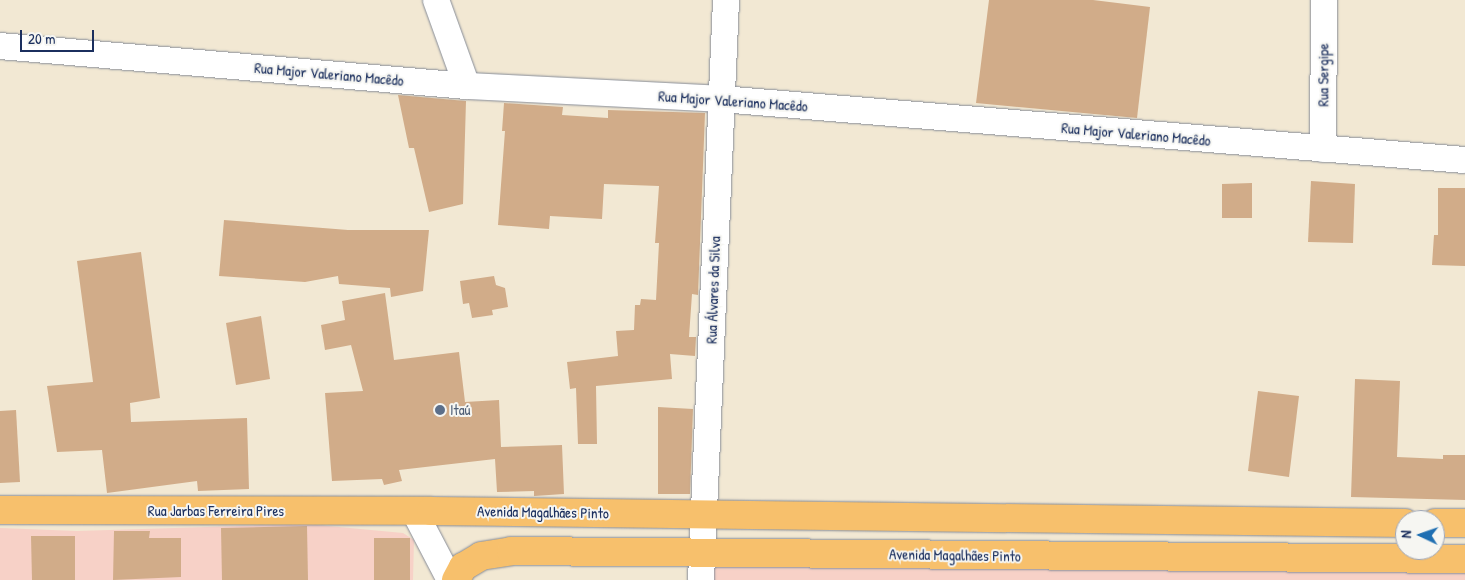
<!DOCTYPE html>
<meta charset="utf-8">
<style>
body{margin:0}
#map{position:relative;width:1465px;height:580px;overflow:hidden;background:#f2e8d3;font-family:"Patrick Hand",sans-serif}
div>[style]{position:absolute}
.built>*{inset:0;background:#f7d1c7}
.building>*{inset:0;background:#d1ac89}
.roads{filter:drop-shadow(0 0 1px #868c98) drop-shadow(0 0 1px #868c98)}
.minor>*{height:26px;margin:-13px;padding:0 13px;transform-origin:13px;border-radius:13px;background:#fff}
.major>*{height:28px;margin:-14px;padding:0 14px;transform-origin:14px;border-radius:14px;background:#f7c06c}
.dots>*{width:14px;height:14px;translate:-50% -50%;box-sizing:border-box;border:2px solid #f6f6f2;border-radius:50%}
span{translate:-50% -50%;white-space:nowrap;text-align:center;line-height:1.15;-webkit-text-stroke:4px #f6f6f2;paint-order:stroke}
.street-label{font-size:15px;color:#1b2f5e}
.service-label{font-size:15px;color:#4e5e75}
.left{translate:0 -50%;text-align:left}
.north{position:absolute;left:1395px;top:510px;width:50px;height:50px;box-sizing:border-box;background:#f6f6f2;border:1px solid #9ea6b7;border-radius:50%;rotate:273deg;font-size:14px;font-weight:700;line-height:20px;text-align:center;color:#1b2f5e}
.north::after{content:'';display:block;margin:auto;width:18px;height:22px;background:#1f6fb2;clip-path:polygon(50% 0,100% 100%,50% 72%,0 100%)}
.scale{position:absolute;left:20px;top:30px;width:74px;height:22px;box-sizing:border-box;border:2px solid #1b2f5e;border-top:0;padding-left:6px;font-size:15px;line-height:18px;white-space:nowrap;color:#1b2f5e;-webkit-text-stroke:4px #f6f6f2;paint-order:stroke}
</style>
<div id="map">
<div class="built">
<div style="clip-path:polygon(307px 524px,403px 533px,414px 540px,413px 580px,0 580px,0 528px,77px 531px)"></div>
<div style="clip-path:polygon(710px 566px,1465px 572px,1465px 580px,710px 580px)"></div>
</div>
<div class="building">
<div style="clip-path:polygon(989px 0,1093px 0,1150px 7px,1137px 118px,976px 103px)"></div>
<div style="clip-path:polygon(398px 95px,466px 101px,463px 204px,429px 212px,414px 148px,409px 148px)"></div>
<div style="clip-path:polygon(504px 103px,563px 107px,562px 115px,608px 118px,608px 110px,705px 113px,698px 295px,692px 294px,689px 337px,696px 337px,695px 356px,670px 354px,672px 379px,596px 386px,597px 444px,578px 444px,576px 388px,570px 389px,567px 362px,618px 356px,616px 331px,634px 330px,635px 305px,640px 305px,641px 299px,656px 300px,659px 243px,655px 243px,659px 186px,604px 184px,602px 219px,550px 216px,549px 229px,498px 225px,505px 131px,502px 131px)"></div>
<div style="clip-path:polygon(1311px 181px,1355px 184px,1353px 243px,1308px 242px)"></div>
<div style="clip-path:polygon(1252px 183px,1252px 218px,1222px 218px,1222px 184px)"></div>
<div style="clip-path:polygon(1438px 188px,1465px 188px,1465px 266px,1432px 265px,1434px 235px,1438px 235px)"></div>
<div style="clip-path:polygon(224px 220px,348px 230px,429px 230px,423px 291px,391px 297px,390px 288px,339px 284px,338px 276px,305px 282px,219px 276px)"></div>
<div style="clip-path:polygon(141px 252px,160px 398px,130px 403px,131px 422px,247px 418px,249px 489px,198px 491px,197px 481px,107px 493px,102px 450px,57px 452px,47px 386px,93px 382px,77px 261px)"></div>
<div style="clip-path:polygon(494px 276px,496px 285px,505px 288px,508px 307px,492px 310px,493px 315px,472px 318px,469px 303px,463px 304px,460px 281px)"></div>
<div style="clip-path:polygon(385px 293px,394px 360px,459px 352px,465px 402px,499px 400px,501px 447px,562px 445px,564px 494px,534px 496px,534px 491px,497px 492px,495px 459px,399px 470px,402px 481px,384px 485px,382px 479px,332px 481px,325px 393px,363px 391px,351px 345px,325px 350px,321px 325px,345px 320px,342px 301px)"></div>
<div style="clip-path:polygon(261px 316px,270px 379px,236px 385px,226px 323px)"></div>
<div style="clip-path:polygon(1355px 379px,1400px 381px,1397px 457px,1443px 459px,1443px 455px,1465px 455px,1465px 500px,1351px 497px)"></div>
<div style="clip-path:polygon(1258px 391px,1299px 396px,1289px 477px,1248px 471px)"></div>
<div style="clip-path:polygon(658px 407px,693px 409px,690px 494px,658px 494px)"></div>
<div style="clip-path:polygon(16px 410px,20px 482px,0 483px,0 411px)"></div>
<div style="clip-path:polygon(307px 526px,308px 580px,222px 580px,221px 528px)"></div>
<div style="clip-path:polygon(114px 531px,150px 531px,149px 538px,181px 538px,181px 577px,113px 580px)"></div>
<div style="clip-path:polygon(31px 536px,75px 536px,75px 580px,32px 580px)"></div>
<div style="clip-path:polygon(374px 538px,410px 538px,410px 580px,374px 580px)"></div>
</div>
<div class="roads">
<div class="minor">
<div style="left:436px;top:0;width:91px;rotate:70.2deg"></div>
<div style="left:0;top:46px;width:469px;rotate:4.9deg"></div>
<div style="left:467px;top:86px;width:254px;rotate:2.9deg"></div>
<div style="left:721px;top:99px;width:746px;rotate:4.69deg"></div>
<div style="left:1323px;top:149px;width:149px;rotate:-89.6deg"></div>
<div style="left:414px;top:511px;width:78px;rotate:62.4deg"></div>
<div style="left:701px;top:580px;width:581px;rotate:-87.53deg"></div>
</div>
<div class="major">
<div style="left:0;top:510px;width:431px;rotate:0.1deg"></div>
<div style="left:431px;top:511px;width:974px;rotate:0.71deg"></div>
<div style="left:1435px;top:523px;width:30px"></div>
<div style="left:456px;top:580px;width:15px;rotate:-62deg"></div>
<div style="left:463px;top:567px;width:21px;rotate:-31deg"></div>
<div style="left:481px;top:556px;width:30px;rotate:-9deg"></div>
<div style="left:511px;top:551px;width:954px;rotate:0.48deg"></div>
</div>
</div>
<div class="dots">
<div style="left:440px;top:410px;background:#5c6f8a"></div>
</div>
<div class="street-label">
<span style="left:329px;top:74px;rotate:5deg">Rua Major Valeriano Macêdo</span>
<span style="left:1323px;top:75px;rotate:-90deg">Rua Sergipe</span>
<span style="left:733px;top:101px;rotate:4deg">Rua Major Valeriano Macêdo</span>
<span style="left:1136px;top:134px;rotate:5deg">Rua Major Valeriano Macêdo</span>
<span style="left:713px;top:290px;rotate:-88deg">Rua Álvares da Silva</span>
<span style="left:216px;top:511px">Rua Jarbas Ferreira Pires</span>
<span style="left:543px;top:512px;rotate:1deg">Avenida Magalhães Pinto</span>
<span style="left:955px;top:555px;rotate:1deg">Avenida Magalhães Pinto</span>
</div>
<div class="service-label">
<span class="left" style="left:450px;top:410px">Itaú</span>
</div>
<div class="north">N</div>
<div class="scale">20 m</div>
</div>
